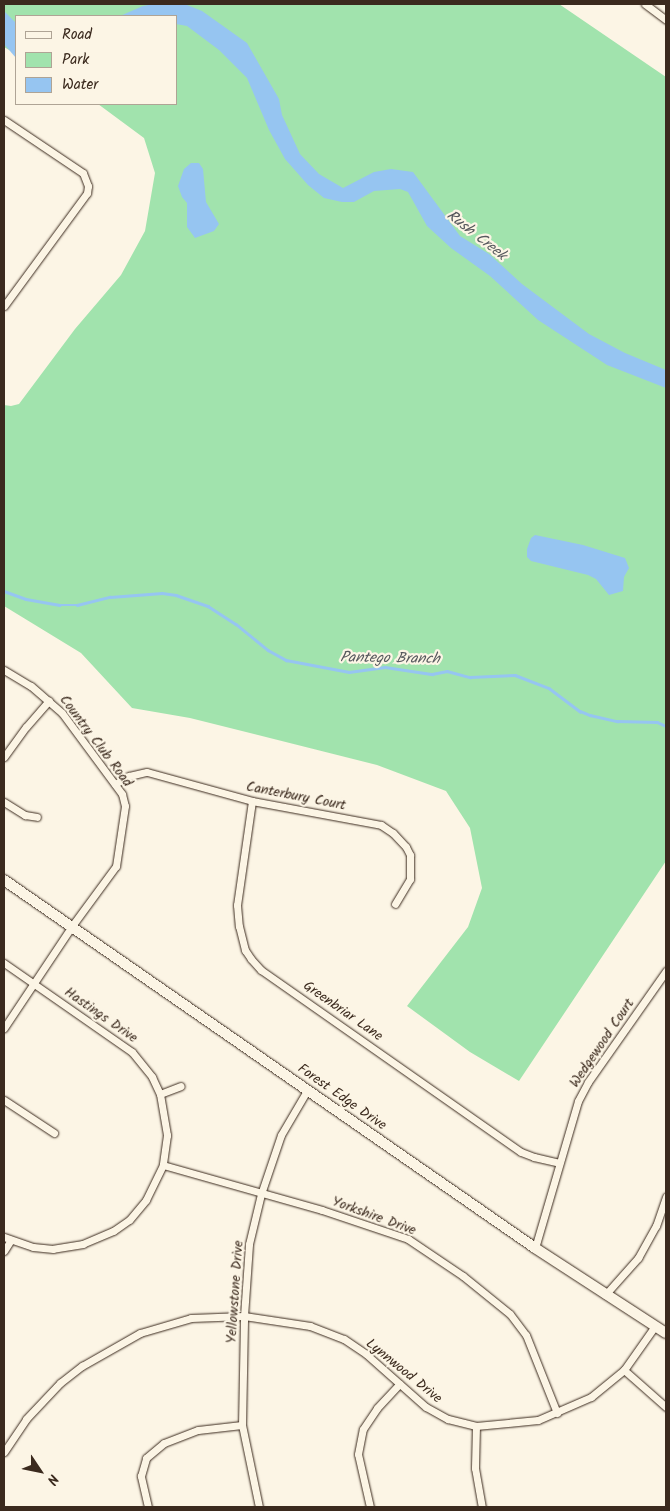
<!DOCTYPE html>
<style>
body{margin:0}
#map{position:relative;width:670px;height:1511px;overflow:hidden;background:#fcf5e5;font-family:Kalam,sans-serif}
div>[style]{position:absolute}
.green>*{inset:0;background:#a1e3ad}
.water>*{inset:0;background:#96c5f1}
.stream>*{height:2.5px;margin:-1.25px;padding:0 1.25px;transform-origin:1.25px;border-radius:1.25px;background:#96c5f1}
.roads{filter:drop-shadow(0 0 1px #3b2a1e) drop-shadow(0 0 1px #3b2a1e)}
.street>*{height:7px;margin:-3.5px;padding:0 3.5px;transform-origin:3.5px;border-radius:3.5px;background:#fcf5e5}
.secondary>*{height:10px;margin:-5px;padding:0 5px;transform-origin:5px;border-radius:5px;background:#fcf5e5}
span{translate:-50% -50%;white-space:nowrap;text-align:center;line-height:1.15;-webkit-text-stroke:4.5px #fcf5e5;paint-order:stroke}
.street-label{font-size:14px;color:#3b2a1e}
.water-label{font-size:15px;color:#56585d;font-style:italic}
.frame{position:absolute;inset:0;border:5px solid #3b2a1e;pointer-events:none}
.legend{position:absolute;left:15px;top:15px;width:162px;height:90px;box-sizing:border-box;background:#fcf5e5;border:1px solid #afa495;margin:0;padding:6px 9px;list-style:none;font-size:15px;color:#3b2a1e}
.legend li{display:flex;align-items:center;gap:10px;height:25px}
.legend b{width:25px;border:1px solid #afa495}
.north{position:absolute;left:15px;top:1446px;width:50px;height:50px;-webkit-text-stroke:4px #fcf5e5;paint-order:stroke;rotate:124deg;font-size:14px;font-weight:700;line-height:20px;text-align:center;color:#3b2a1e}
.north::after{content:'';display:block;margin:auto;width:18px;height:22px;background:#3b2a1e;clip-path:polygon(50% 0,100% 100%,50% 72%,0 100%)}
</style>
<div id="map">
<div class="green">
<div style="clip-path:polygon(4px 4px,559px 4px,666px 77px,666px 861px,519px 1081px,470px 1052px,407px 1006px,468px 927px,482px 888px,470px 828px,446px 791px,377px 765px,190px 718px,132px 708px,81px 653px,4px 606px,4px 405px,11px 406px,19px 404px,75px 329px,121px 275px,145px 231px,155px 173px,144px 138px,98px 104px,176px 104px,176px 16px,16px 16px,16px 54px,4px 47px)"></div>
</div>
<div class="water">
<div style="clip-path:polygon(154px 4px,187px 5px,202px 11px,247px 43px,279px 99px,282px 115px,300px 154px,319px 174px,343px 188px,374px 172px,391px 169px,413px 172px,460px 236px,489px 254px,522px 284px,589px 334px,625px 353px,666px 370px,666px 388px,607px 365px,538px 320px,490px 276px,451px 248px,427px 226px,408px 192px,400px 189px,374px 191px,354px 202px,342px 202px,324px 198px,308px 185px,285px 159px,269px 130px,247px 78px,219px 50px,187px 26px,176px 24px,176px 16px,120px 16px,143px 6px)"></div>
<div style="clip-path:polygon(4px 11px,16px 23px,16px 58px,4px 44px)"></div>
<div style="clip-path:polygon(191px 163px,199px 163px,203px 169px,206px 202px,219px 224px,214px 231px,195px 238px,187px 227px,187px 203px,182px 197px,178px 186px,184px 169px)"></div>
<div style="clip-path:polygon(535px 535px,583px 545px,625px 558px,629px 568px,624px 577px,623px 591px,609px 595px,596px 579px,588px 575px,531px 561px,527px 557px,527px 549px,531px 538px)"></div>
</div>
<div class="stream">
<div style="left:4px;top:591px;width:23px;rotate:20deg"></div>
<div style="left:26px;top:599px;width:34px;rotate:10deg"></div>
<div style="left:59px;top:605px;width:18px"></div>
<div style="left:77px;top:605px;width:34px;rotate:-14deg"></div>
<div style="left:110px;top:597px;width:52px;rotate:-4.4deg"></div>
<div style="left:162px;top:593px;width:14px;rotate:8deg"></div>
<div style="left:176px;top:595px;width:34px;rotate:19deg"></div>
<div style="left:208px;top:606px;width:33px;rotate:33deg"></div>
<div style="left:236px;top:624px;width:41px;rotate:39.1deg"></div>
<div style="left:268px;top:650px;width:21px;rotate:29deg"></div>
<div style="left:286px;top:660px;width:64px;rotate:10.8deg"></div>
<div style="left:349px;top:672px;width:36px;rotate:-8deg"></div>
<div style="left:385px;top:667px;width:48px;rotate:8.5deg"></div>
<div style="left:432px;top:674px;width:15px;rotate:-11deg"></div>
<div style="left:447px;top:671px;width:24px;rotate:15deg"></div>
<div style="left:470px;top:677px;width:45px;rotate:-2.5deg"></div>
<div style="left:515px;top:675px;width:36px;rotate:21deg"></div>
<div style="left:549px;top:688px;width:39px;rotate:37deg"></div>
<div style="left:580px;top:711px;width:11px;rotate:22deg"></div>
<div style="left:590px;top:715px;width:28px;rotate:13deg"></div>
<div style="left:617px;top:721px;width:40px;rotate:1.4deg"></div>
<div style="left:657px;top:722px;width:10px;rotate:24deg"></div>
</div>
<div class="roads">
<div class="street">
<div style="left:645px;top:4px;width:26px;rotate:37deg"></div>
<div style="left:4px;top:120px;width:95px;rotate:33.9deg"></div>
<div style="left:83px;top:173px;width:14px;rotate:69deg"></div>
<div style="left:88px;top:186px;width:7px;rotate:98deg"></div>
<div style="left:87px;top:193px;width:140px;rotate:126.3deg"></div>
<div style="left:4px;top:670px;width:31px;rotate:31deg"></div>
<div style="left:31px;top:686px;width:41px;rotate:41.1deg"></div>
<div style="left:62px;top:713px;width:101px;rotate:53.5deg"></div>
<div style="left:122px;top:794px;width:12px;rotate:76deg"></div>
<div style="left:125px;top:806px;width:61px;rotate:98.5deg"></div>
<div style="left:116px;top:866px;width:74px;rotate:126.3deg"></div>
<div style="left:72px;top:926px;width:123px;rotate:123.7deg"></div>
<div style="left:4px;top:757px;width:37px;rotate:-54deg"></div>
<div style="left:26px;top:727px;width:35px;rotate:-49deg"></div>
<div style="left:115px;top:784px;width:16px;rotate:-30deg"></div>
<div style="left:129px;top:776px;width:18px;rotate:-13deg"></div>
<div style="left:147px;top:772px;width:109px;rotate:15.4deg"></div>
<div style="left:252px;top:801px;width:131px;rotate:10.5deg"></div>
<div style="left:381px;top:825px;width:14px;rotate:34deg"></div>
<div style="left:393px;top:833px;width:19px;rotate:47deg"></div>
<div style="left:406px;top:847px;width:9px;rotate:63deg"></div>
<div style="left:410px;top:855px;width:24px;rotate:90deg"></div>
<div style="left:410px;top:879px;width:29px;rotate:121deg"></div>
<div style="left:252px;top:801px;width:105px;rotate:98.2deg"></div>
<div style="left:237px;top:905px;width:21px;rotate:85deg"></div>
<div style="left:239px;top:926px;width:25px;rotate:76deg"></div>
<div style="left:245px;top:950px;width:11px;rotate:56deg"></div>
<div style="left:251px;top:959px;width:15px;rotate:48deg"></div>
<div style="left:261px;top:970px;width:317px;rotate:35deg"></div>
<div style="left:521px;top:1152px;width:14px;rotate:21deg"></div>
<div style="left:534px;top:1157px;width:26px;rotate:13deg"></div>
<div style="left:4px;top:802px;width:25px;rotate:32deg"></div>
<div style="left:25px;top:815px;width:12px;rotate:9deg"></div>
<div style="left:4px;top:963px;width:156px;rotate:34.8deg"></div>
<div style="left:132px;top:1052px;width:32px;rotate:51deg"></div>
<div style="left:152px;top:1077px;width:19px;rotate:65deg"></div>
<div style="left:160px;top:1094px;width:42px;rotate:80.3deg"></div>
<div style="left:167px;top:1135px;width:30px;rotate:98deg"></div>
<div style="left:163px;top:1165px;width:39px;rotate:116deg"></div>
<div style="left:146px;top:1200px;width:26px;rotate:130deg"></div>
<div style="left:129px;top:1220px;width:19px;rotate:145deg"></div>
<div style="left:113px;top:1231px;width:33px;rotate:157deg"></div>
<div style="left:83px;top:1244px;width:30px;rotate:171deg"></div>
<div style="left:53px;top:1249px;width:20px;rotate:-174deg"></div>
<div style="left:33px;top:1247px;width:31px;rotate:-161deg"></div>
<div style="left:160px;top:1094px;width:22px;rotate:-21deg"></div>
<div style="left:4px;top:1100px;width:60px;rotate:33.4deg"></div>
<div style="left:163px;top:1165px;width:165px;rotate:15.8deg"></div>
<div style="left:322px;top:1210px;width:91px;rotate:18.6deg"></div>
<div style="left:408px;top:1239px;width:66px;rotate:33.9deg"></div>
<div style="left:463px;top:1276px;width:60px;rotate:39deg"></div>
<div style="left:510px;top:1314px;width:26px;rotate:53deg"></div>
<div style="left:526px;top:1335px;width:84px;rotate:68.3deg"></div>
<div style="left:535px;top:1248px;width:153px;rotate:-73.7deg"></div>
<div style="left:578px;top:1101px;width:21px;rotate:-62deg"></div>
<div style="left:588px;top:1082px;width:136px;rotate:-54.9deg"></div>
<div style="left:4px;top:1251px;width:13px;rotate:-58deg"></div>
<div style="left:605px;top:1295px;width:50px;rotate:-48.3deg"></div>
<div style="left:638px;top:1258px;width:37px;rotate:-61deg"></div>
<div style="left:656px;top:1226px;width:31px;rotate:-71deg"></div>
<div style="left:624px;top:1370px;width:56px;rotate:41.4deg"></div>
<div style="left:476px;top:1426px;width:42px;rotate:91.4deg"></div>
<div style="left:475px;top:1468px;width:40px;rotate:80deg"></div>
<div style="left:4px;top:1452px;width:40px;rotate:-56deg"></div>
<div style="left:26px;top:1419px;width:50px;rotate:-46.6deg"></div>
<div style="left:60px;top:1383px;width:28px;rotate:-38deg"></div>
<div style="left:82px;top:1366px;width:67px;rotate:-29.6deg"></div>
<div style="left:140px;top:1333px;width:53px;rotate:-16.4deg"></div>
<div style="left:191px;top:1318px;width:53px;rotate:-2.2deg"></div>
<div style="left:244px;top:1316px;width:67px;rotate:8.6deg"></div>
<div style="left:310px;top:1326px;width:36px;rotate:21deg"></div>
<div style="left:344px;top:1339px;width:27px;rotate:34deg"></div>
<div style="left:366px;top:1354px;width:80px;rotate:41.5deg"></div>
<div style="left:426px;top:1407px;width:25px;rotate:29deg"></div>
<div style="left:448px;top:1419px;width:29px;rotate:14deg"></div>
<div style="left:476px;top:1426px;width:62px;rotate:-5.5deg"></div>
<div style="left:538px;top:1420px;width:58px;rotate:-23.5deg"></div>
<div style="left:591px;top:1397px;width:43px;rotate:-39.3deg"></div>
<div style="left:624px;top:1370px;width:54px;rotate:-54.8deg"></div>
<div style="left:148px;top:1507px;width:32px;rotate:-103deg"></div>
<div style="left:141px;top:1476px;width:19px;rotate:-74deg"></div>
<div style="left:146px;top:1458px;width:23px;rotate:-40deg"></div>
<div style="left:164px;top:1443px;width:36px;rotate:-21deg"></div>
<div style="left:198px;top:1430px;width:44px;rotate:-6.5deg"></div>
<div style="left:259px;top:1507px;width:84px;rotate:-101.7deg"></div>
<div style="left:242px;top:1425px;width:109px;rotate:-88.9deg"></div>
<div style="left:244px;top:1316px;width:72px;rotate:-86deg"></div>
<div style="left:249px;top:1244px;width:51px;rotate:-76.5deg"></div>
<div style="left:261px;top:1194px;width:62px;rotate:-71.3deg"></div>
<div style="left:281px;top:1135px;width:53px;rotate:-59.6deg"></div>
<div style="left:370px;top:1507px;width:54px;rotate:-102.8deg"></div>
<div style="left:358px;top:1454px;width:25px;rotate:-79deg"></div>
<div style="left:363px;top:1429px;width:25px;rotate:-56deg"></div>
<div style="left:377px;top:1408px;width:33px;rotate:-47deg"></div>
</div>
<div class="secondary">
<div style="left:4px;top:880px;width:646px;rotate:34.72deg"></div>
<div style="left:535px;top:1248px;width:156px;rotate:33deg"></div>
</div>
</div>
<div class="street-label">
<span style="left:96px;top:741px;rotate:53deg">Country Club Road</span>
<span style="left:296px;top:796px;rotate:11deg">Canterbury Court</span>
<span style="left:343px;top:1011px;rotate:35deg">Greenbriar Lane</span>
<span style="left:101px;top:1015px;rotate:35deg">Hastings Drive</span>
<span style="left:602px;top:1043px;rotate:-56deg">Wedgewood Court</span>
<span style="left:342px;top:1097px;rotate:35deg">Forest Edge Drive</span>
<span style="left:374px;top:1216px;rotate:20deg">Yorkshire Drive</span>
<span style="left:235px;top:1292px;rotate:-86deg">Yellowstone Drive</span>
<span style="left:404px;top:1371px;rotate:39deg">Lynnwood Drive</span>
</div>
<div class="water-label">
<span style="left:476px;top:236px;rotate:38deg">Rush Creek</span>
<span style="left:390px;top:659px;rotate:1deg">Pantego Branch</span>
</div>
<div class="frame"></div>
<ul class="legend">
<li><b style="height:6px;background:#fcf5e5"></b>Road</li>
<li><b style="height:14px;background:#a1e3ad"></b>Park</li>
<li><b style="height:14px;background:#96c5f1"></b>Water</li>
</ul>
<div class="north">N</div>
</div>
